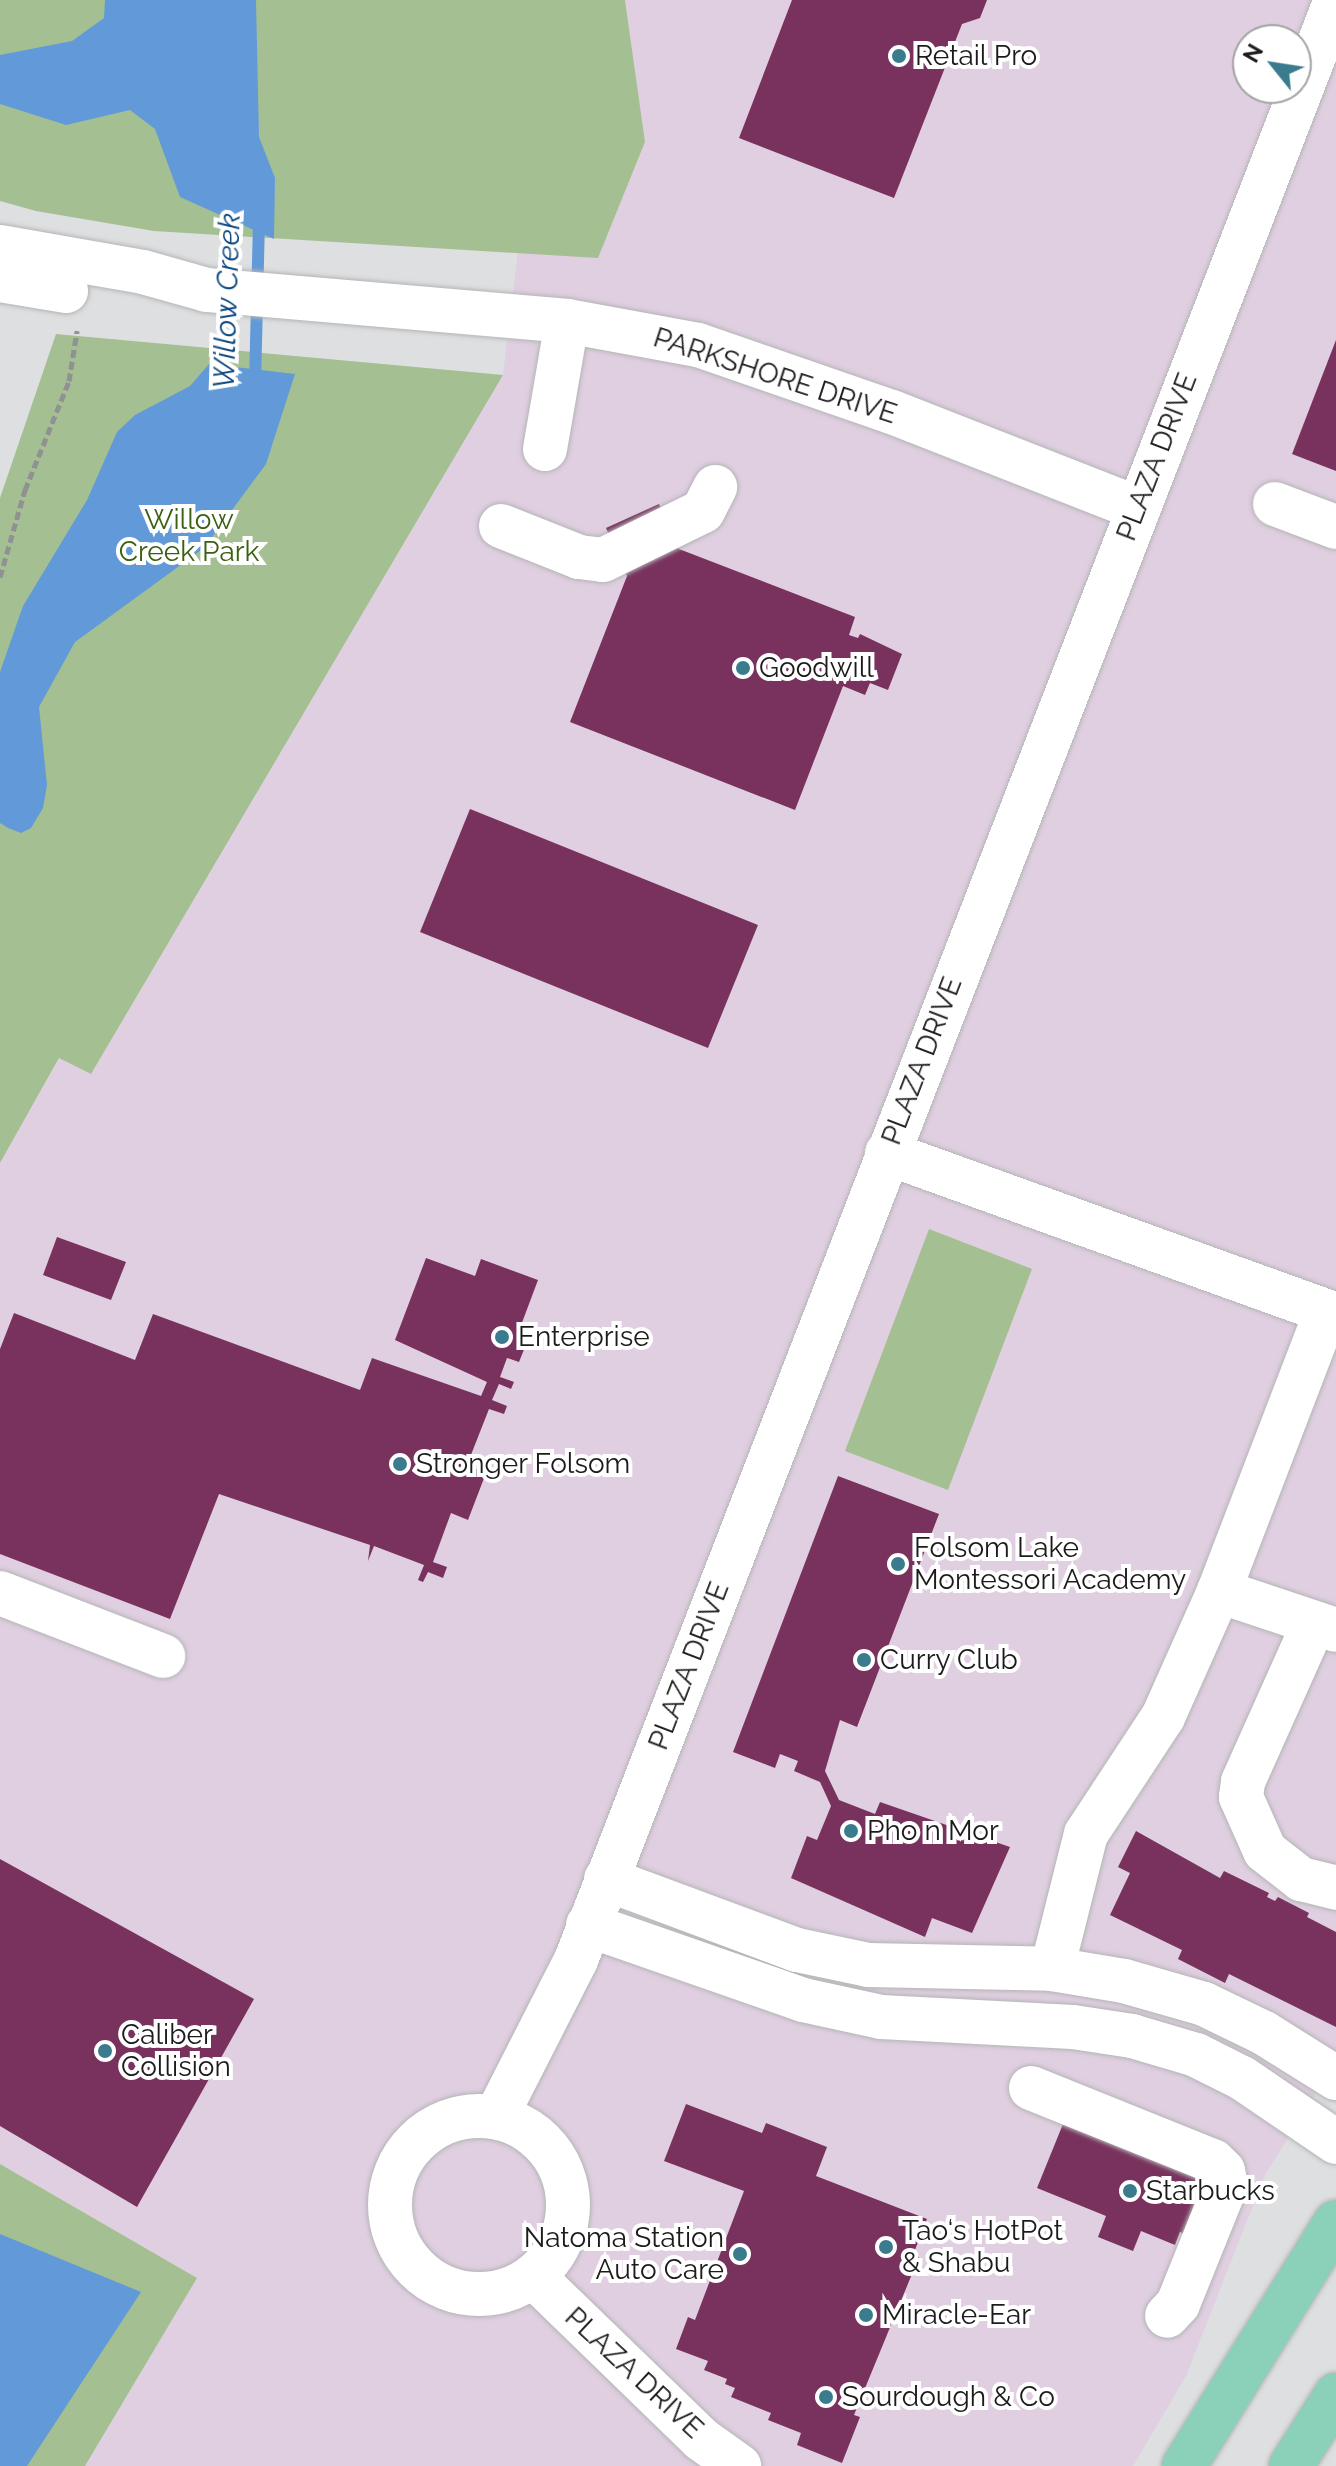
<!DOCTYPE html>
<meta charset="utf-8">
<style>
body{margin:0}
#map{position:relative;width:1336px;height:2466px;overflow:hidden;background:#dedfe1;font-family:Raleway,sans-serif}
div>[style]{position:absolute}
.commercial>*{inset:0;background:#e0cfe1}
.green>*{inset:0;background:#a4bf91}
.water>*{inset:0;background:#629ad9}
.stream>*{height:12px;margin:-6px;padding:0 6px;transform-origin:6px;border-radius:6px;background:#629ad9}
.building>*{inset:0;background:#79325d}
.path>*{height:5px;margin-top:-2.5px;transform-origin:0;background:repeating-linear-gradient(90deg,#909192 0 8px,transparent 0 12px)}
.roads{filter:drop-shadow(0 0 2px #b4b5b6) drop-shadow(0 0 2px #b4b5b6)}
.minor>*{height:44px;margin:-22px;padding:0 22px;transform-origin:22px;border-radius:22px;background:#fff}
.minor>.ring{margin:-22px;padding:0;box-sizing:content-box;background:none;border:44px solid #fff;border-radius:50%}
.major>*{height:44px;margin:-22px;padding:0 22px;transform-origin:22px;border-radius:22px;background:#8bd0b9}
.dots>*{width:22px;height:22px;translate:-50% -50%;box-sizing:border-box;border:4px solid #fff;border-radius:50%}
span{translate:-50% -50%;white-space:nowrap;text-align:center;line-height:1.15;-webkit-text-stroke:8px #fff;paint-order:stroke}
.poi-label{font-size:28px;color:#1b1b1c}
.left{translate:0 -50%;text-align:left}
.right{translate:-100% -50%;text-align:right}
.street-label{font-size:28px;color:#1b1b1c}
.park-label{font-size:28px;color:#3b6011}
.water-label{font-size:30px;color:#0c4882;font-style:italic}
.north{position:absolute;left:1232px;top:24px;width:80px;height:80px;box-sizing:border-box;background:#fff;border:2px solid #a4a4a4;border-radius:50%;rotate:300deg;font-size:22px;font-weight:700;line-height:32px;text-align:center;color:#1b1b1c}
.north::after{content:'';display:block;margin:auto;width:28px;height:36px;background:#3b7b8e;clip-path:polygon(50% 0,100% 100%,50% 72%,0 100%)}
</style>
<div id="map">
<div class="commercial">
<div style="clip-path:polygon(evenodd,625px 0,1336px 0,1336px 2061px,1265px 2175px,1186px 2376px,1133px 2466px,85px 2466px,197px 2278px,0 2164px,0 1163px,60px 1057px,91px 1074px,503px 375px,518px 251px,598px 257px,645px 142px,625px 0,1248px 40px,1296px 40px,1296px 88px,1248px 88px,1248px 40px)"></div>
</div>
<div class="green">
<div style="clip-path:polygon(0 0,625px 0,645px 142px,598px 258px,154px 231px,36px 211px,0 201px)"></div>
<div style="clip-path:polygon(56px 334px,503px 375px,91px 1074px,59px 1058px,0 1163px,0 498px)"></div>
<div style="clip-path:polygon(929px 1229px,1032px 1269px,948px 1490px,845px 1451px)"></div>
<div style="clip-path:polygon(0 2164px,197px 2278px,85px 2466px,0 2466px)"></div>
</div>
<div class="water">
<div style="clip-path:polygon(105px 0,256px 0,259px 137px,275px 178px,274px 239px,180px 197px,155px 129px,130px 110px,66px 125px,0 104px,0 55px,72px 41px,104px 18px)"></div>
<div style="clip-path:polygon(209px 364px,295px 374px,266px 464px,204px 548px,75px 642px,39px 707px,47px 785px,43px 808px,31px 828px,21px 833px,8px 828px,0 823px,0 672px,23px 606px,87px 500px,117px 432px,135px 415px,190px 386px)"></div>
<div style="clip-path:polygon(0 2234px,141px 2292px,27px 2466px,0 2466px)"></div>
</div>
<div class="stream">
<div style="left:255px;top:384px;width:165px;rotate:-88.6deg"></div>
</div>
<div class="building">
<div style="clip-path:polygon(792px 0,987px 0,980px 18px,962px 24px,894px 198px,739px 138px)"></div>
<div style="clip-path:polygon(1336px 340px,1336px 471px,1292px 454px)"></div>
<div style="clip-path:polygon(659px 504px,679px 549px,855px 617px,849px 635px,858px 638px,860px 634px,902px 654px,888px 690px,870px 683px,865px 695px,843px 686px,795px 810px,570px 722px,627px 576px,606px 528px)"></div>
<div style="clip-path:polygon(470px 809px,758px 925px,708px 1048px,420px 932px)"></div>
<div style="clip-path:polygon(57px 1237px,126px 1262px,111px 1300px,43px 1275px)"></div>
<div style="clip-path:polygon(426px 1258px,475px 1276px,481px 1259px,538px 1280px,520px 1328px,531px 1332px,519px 1362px,507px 1358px,500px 1377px,514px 1382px,511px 1389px,499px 1384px,492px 1400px,507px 1406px,504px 1414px,489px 1409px,467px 1465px,486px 1473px,468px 1520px,451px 1513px,433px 1562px,447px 1567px,443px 1578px,428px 1572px,423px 1582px,418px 1580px,424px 1565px,374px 1546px,368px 1561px,370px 1545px,219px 1494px,170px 1619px,0 1554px,0 1349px,14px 1313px,135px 1360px,153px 1314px,360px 1390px,372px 1358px,481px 1396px,487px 1382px,395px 1340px)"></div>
<div style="clip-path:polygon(838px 1476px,939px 1514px,857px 1727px,840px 1720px,825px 1771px,839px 1800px,875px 1814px,880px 1802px,1010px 1847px,972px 1933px,932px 1918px,925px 1937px,791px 1878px,807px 1836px,817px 1840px,831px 1806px,820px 1782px,794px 1771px,798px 1761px,780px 1754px,775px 1768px,733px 1752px)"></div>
<div style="clip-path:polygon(1136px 1831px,1220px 1878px,1224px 1871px,1269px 1893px,1267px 1897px,1275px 1901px,1278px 1897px,1309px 1913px,1307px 1917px,1336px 1932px,1336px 2027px,1229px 1974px,1225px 1983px,1178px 1959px,1182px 1950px,1110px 1915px,1130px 1873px,1118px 1867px)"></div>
<div style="clip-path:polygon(0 1859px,254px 1999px,137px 2207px,0 2126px)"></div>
<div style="clip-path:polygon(686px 2104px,762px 2133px,766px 2123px,827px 2147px,816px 2176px,927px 2219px,913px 2255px,919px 2257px,854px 2415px,860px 2417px,842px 2463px,797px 2445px,801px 2433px,768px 2420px,771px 2413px,731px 2397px,735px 2388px,725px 2384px,727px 2379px,704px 2370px,708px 2361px,676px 2349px,688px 2317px,695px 2320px,744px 2191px,664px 2161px)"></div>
<div style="clip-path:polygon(1063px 2124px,1201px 2176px,1192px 2199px,1207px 2205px,1194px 2238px,1180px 2232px,1175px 2245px,1141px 2231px,1133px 2251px,1098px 2237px,1106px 2216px,1037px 2188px)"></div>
</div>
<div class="path">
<div style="left:0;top:577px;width:91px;rotate:-74deg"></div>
<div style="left:25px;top:490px;width:118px;rotate:-68deg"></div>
<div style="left:69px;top:381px;width:51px;rotate:-80.9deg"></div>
</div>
<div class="roads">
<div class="minor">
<div style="left:0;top:247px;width:145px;rotate:9.9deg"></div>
<div style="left:143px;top:272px;width:66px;rotate:15.7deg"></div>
<div style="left:207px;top:290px;width:361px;rotate:4.9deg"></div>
<div style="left:567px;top:321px;width:133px;rotate:10.4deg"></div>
<div style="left:698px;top:345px;width:205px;rotate:19.1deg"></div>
<div style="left:892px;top:412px;width:263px;rotate:21.4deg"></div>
<div style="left:0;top:280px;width:67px;rotate:9.5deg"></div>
<div style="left:545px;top:449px;width:130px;rotate:-80.2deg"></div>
<div style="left:1275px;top:504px;width:65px;rotate:20.7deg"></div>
<div style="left:501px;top:526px;width:84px;rotate:21.7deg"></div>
<div style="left:579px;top:557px;width:24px;rotate:7deg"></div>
<div style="left:603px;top:560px;width:111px;rotate:-26.1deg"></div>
<div style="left:703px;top:511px;width:27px;rotate:-63deg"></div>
<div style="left:887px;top:1153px;width:477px;rotate:19.8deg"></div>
<div style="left:1219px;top:1591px;width:123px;rotate:18.4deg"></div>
<div style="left:0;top:1593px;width:175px;rotate:21.1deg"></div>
<div style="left:1314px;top:1623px;width:174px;rotate:114.1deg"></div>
<div style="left:1243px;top:1782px;width:15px;rotate:98deg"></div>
<div style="left:1241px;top:1797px;width:59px;rotate:66deg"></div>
<div style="left:1265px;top:1851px;width:46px;rotate:37.9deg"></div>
<div style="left:1301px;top:1879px;width:36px;rotate:14deg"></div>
<div style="left:606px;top:1879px;width:204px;rotate:20.4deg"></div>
<div style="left:797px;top:1950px;width:73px;rotate:11.9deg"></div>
<div style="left:868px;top:1965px;width:184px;rotate:1.2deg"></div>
<div style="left:1052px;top:1969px;width:73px;rotate:9.5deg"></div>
<div style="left:1124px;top:1981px;width:83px;rotate:16deg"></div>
<div style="left:1204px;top:2004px;width:67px;rotate:25.8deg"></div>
<div style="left:1264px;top:2033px;width:85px;rotate:32deg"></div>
<div style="left:588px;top:1925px;width:228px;rotate:19.2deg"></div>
<div style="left:803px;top:2000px;width:80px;rotate:12.3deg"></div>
<div style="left:881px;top:2017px;width:192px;rotate:3deg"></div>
<div style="left:1073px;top:2027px;width:60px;rotate:8.7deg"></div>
<div style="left:1132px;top:2036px;width:67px;rotate:16.5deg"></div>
<div style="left:1196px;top:2055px;width:51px;rotate:26.6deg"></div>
<div style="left:1242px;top:2078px;width:114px;rotate:34.2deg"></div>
<div style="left:1052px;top:1969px;width:139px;rotate:-75.9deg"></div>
<div style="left:1086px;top:1834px;width:140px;rotate:-56.7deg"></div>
<div style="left:1163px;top:1717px;width:138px;rotate:-66deg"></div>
<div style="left:1219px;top:1591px;width:299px;rotate:-69deg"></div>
<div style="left:1031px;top:2088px;width:196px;rotate:21.9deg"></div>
<div style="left:1213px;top:2161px;width:14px;rotate:45deg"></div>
<div style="left:1223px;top:2171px;width:14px;rotate:78deg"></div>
<div style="left:1226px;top:2185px;width:128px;rotate:112deg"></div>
<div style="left:1178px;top:2304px;width:16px;rotate:133deg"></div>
<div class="ring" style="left:390px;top:2116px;width:134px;height:134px"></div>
<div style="left:496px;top:2117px;width:176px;rotate:-63deg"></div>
<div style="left:576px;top:1960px;width:2102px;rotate:-68.81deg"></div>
<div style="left:533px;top:2276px;width:234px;rotate:44.1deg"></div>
<div style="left:701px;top:2439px;width:47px;rotate:35.4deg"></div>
</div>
<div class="major">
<div style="left:1184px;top:2466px;width:287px;rotate:-58.1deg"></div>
<div style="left:1291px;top:2466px;width:84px;rotate:-57.6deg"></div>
</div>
</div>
<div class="dots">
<div style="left:899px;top:56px;background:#3b7b8e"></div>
<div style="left:743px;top:668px;background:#3b7b8e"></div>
<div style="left:502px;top:1337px;background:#3b7b8e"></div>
<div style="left:400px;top:1464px;background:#3b7b8e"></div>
<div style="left:898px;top:1564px;background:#3b7b8e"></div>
<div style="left:864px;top:1660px;background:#3b7b8e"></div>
<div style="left:851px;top:1831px;background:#3b7b8e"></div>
<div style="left:105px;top:2051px;background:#3b7b8e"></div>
<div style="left:1130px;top:2191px;background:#3b7b8e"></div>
<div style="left:886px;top:2247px;background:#3b7b8e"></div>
<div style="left:740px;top:2254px;background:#3b7b8e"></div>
<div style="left:866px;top:2315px;background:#3b7b8e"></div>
<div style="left:826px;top:2397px;background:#3b7b8e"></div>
</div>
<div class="poi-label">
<span class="left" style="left:915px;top:56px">Retail Pro</span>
<span class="left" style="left:759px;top:668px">Goodwill</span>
<span class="left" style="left:518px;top:1337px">Enterprise</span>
<span class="left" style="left:416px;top:1464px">Stronger Folsom</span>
<span class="left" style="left:914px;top:1564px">Folsom Lake<br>Montessori Academy</span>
<span class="left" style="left:880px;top:1660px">Curry Club</span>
<span class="left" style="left:867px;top:1831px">Pho n Mor</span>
<span class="left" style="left:121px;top:2051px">Caliber<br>Collision</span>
<span class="left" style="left:1146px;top:2191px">Starbucks</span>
<span class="left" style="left:902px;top:2247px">Tao‘s HotPot<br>&amp; Shabu</span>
<span class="right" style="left:724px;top:2254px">Natoma Station<br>Auto Care</span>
<span class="left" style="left:882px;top:2315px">Miracle-Ear</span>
<span class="left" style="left:842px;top:2397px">Sourdough &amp; Co</span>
</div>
<div class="street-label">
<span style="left:775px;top:376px;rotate:18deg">PARKSHORE DRIVE</span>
<span style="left:1157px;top:457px;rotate:-69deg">PLAZA DRIVE</span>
<span style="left:922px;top:1061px;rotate:-69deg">PLAZA DRIVE</span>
<span style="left:689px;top:1666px;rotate:-69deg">PLAZA DRIVE</span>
<span style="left:634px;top:2373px;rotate:43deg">PLAZA DRIVE</span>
</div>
<div class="park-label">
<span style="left:189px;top:536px">Willow<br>Creek Park</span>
</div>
<div class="water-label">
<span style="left:227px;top:301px;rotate:-88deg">Willow Creek</span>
</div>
<div class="north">N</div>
</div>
